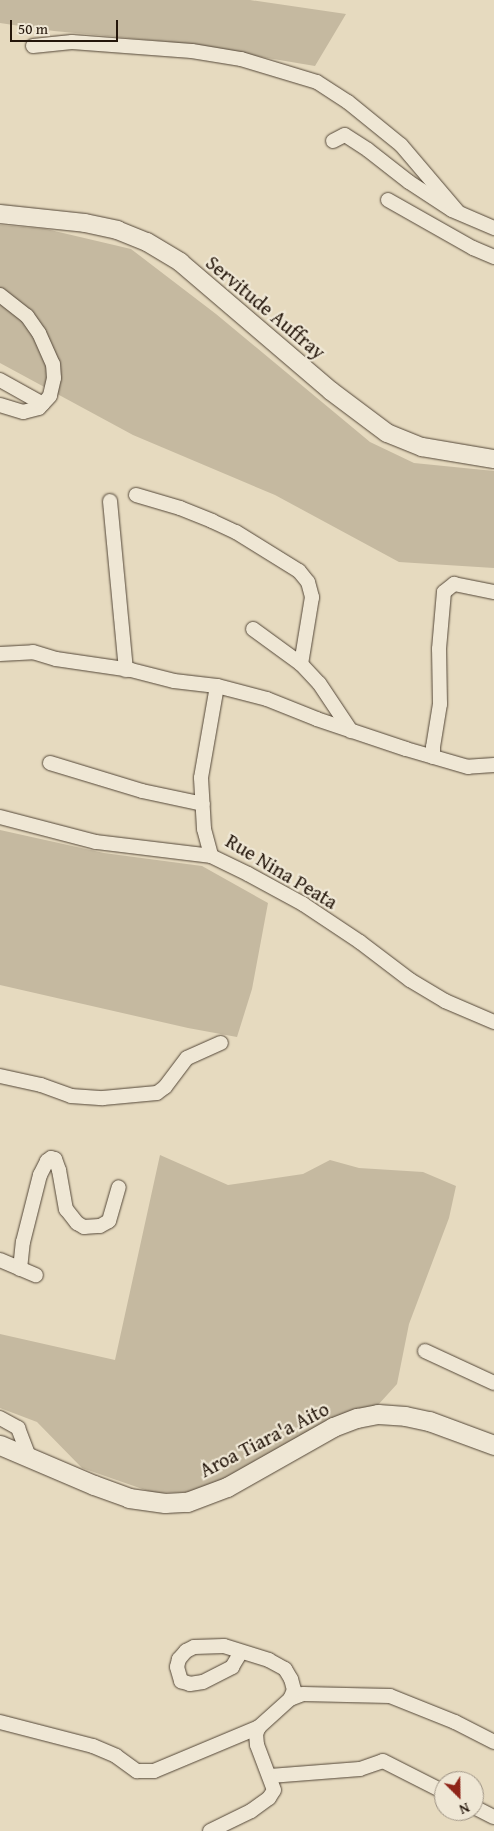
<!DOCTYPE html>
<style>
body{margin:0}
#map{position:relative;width:494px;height:1831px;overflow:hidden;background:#e6dabf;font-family:"Gentium Book Plus",serif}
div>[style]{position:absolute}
.green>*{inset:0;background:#c5b9a0}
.roads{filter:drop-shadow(0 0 1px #544738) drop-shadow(0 0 1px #544738)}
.minor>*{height:14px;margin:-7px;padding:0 7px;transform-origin:7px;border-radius:7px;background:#efe7d5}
.tertiary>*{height:18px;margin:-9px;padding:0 9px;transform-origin:9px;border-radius:9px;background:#efe7d5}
.secondary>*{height:19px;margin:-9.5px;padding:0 9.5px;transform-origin:9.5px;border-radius:9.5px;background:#efe7d5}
span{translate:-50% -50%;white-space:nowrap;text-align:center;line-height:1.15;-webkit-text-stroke:4.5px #efe7d5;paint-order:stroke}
.street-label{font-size:20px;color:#24160b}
.north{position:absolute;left:434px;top:1771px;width:50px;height:50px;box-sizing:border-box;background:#efe7d5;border:1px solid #9e9384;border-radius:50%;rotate:157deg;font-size:14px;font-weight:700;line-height:20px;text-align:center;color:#24160b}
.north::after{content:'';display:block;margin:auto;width:18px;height:22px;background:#8f2418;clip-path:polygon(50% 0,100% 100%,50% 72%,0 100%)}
.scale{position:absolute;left:10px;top:20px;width:108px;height:22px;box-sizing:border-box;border:2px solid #24160b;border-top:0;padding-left:6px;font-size:15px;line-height:18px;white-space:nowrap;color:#24160b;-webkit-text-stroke:4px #efe7d5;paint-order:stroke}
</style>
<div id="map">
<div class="green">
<div style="clip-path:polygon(0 0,250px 0,346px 14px,315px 66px,171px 42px,54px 31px,0 23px)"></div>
<div style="clip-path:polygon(0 225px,46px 229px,131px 249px,216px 314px,370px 442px,414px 463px,494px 471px,494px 568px,399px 562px,275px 495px,133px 435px,0 363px)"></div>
<div style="clip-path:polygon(0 830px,104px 853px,202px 866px,268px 903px,252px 989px,237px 1037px,188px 1028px,0 985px)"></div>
<div style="clip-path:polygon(160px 1155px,228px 1185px,303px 1174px,330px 1160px,359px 1168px,423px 1172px,456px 1186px,449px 1218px,409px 1324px,397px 1384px,378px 1405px,258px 1459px,200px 1492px,154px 1493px,82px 1468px,37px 1422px,0 1408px,0 1334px,115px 1360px)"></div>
</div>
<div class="roads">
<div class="minor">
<div style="left:33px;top:46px;width:39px;rotate:-6deg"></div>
<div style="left:72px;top:42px;width:120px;rotate:4.3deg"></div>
<div style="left:192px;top:51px;width:50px;rotate:9.3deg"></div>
<div style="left:241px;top:59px;width:79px;rotate:16.8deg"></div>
<div style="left:317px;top:82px;width:37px;rotate:33deg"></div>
<div style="left:348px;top:102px;width:68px;rotate:39.1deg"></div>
<div style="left:401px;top:145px;width:88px;rotate:49.6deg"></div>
<div style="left:333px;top:141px;width:13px;rotate:-27deg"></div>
<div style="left:345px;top:135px;width:27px;rotate:33deg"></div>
<div style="left:368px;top:150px;width:52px;rotate:38deg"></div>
<div style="left:409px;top:182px;width:51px;rotate:33.1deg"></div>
<div style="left:452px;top:210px;width:46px;rotate:23.2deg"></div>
<div style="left:388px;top:200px;width:98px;rotate:29.5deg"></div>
<div style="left:473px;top:248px;width:23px;rotate:23deg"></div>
<div style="left:0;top:295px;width:34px;rotate:38deg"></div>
<div style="left:27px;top:316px;width:21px;rotate:55deg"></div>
<div style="left:39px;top:333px;width:34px;rotate:66deg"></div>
<div style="left:53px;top:364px;width:14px;rotate:86deg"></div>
<div style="left:54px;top:378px;width:18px;rotate:103deg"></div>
<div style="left:50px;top:396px;width:16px;rotate:133deg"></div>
<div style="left:39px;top:408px;width:16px;rotate:166deg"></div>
<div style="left:23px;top:412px;width:24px;rotate:-163deg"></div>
<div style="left:0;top:380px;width:49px;rotate:29.2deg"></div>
<div style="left:136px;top:495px;width:46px;rotate:16.5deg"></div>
<div style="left:180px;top:508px;width:35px;rotate:22deg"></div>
<div style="left:212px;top:521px;width:26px;rotate:25deg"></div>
<div style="left:236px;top:532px;width:74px;rotate:31.8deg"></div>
<div style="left:299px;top:571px;width:14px;rotate:51deg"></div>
<div style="left:308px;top:582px;width:16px;rotate:75deg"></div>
<div style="left:312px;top:597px;width:68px;rotate:99.3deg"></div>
<div style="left:110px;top:501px;width:170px;rotate:84.6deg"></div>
<div style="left:253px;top:629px;width:59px;rotate:36.1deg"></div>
<div style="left:301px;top:664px;width:26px;rotate:47deg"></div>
<div style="left:319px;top:683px;width:58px;rotate:56.3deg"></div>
<div style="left:0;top:654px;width:33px;rotate:-3deg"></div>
<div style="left:33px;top:652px;width:24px;rotate:17deg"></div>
<div style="left:56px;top:659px;width:76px;rotate:8.3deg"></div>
<div style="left:131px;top:670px;width:44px;rotate:14.3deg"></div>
<div style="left:174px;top:681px;width:43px;rotate:6.6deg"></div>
<div style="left:433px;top:757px;width:10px;rotate:-90deg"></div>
<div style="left:433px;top:747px;width:44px;rotate:-80.8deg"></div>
<div style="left:440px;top:704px;width:55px;rotate:-91deg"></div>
<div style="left:439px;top:649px;width:57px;rotate:-85deg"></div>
<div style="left:444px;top:592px;width:13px;rotate:-39deg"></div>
<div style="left:454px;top:584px;width:41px;rotate:11.3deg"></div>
<div style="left:50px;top:763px;width:96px;rotate:16.9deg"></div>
<div style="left:142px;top:791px;width:62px;rotate:12deg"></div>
<div style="left:494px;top:765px;width:26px;rotate:176deg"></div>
<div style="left:468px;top:767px;width:65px;rotate:-163.8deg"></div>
<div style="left:406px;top:749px;width:94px;rotate:-161.4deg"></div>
<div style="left:317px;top:719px;width:54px;rotate:-158.2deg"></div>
<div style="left:267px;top:699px;width:52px;rotate:-165.4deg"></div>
<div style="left:217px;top:686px;width:93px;rotate:99.9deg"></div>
<div style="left:201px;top:778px;width:51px;rotate:86.6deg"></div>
<div style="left:204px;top:829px;width:28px;rotate:75deg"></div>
<div style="left:211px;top:856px;width:41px;rotate:25.9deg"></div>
<div style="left:248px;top:874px;width:63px;rotate:28.6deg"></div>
<div style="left:303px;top:904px;width:69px;rotate:33.7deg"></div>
<div style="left:360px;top:942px;width:63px;rotate:37.2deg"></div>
<div style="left:410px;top:980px;width:41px;rotate:31deg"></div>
<div style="left:445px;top:1001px;width:53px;rotate:23.2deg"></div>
<div style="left:0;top:817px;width:99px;rotate:14.6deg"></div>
<div style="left:96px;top:842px;width:116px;rotate:6.9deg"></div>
<div style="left:0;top:1076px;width:42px;rotate:12.4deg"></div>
<div style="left:41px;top:1085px;width:32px;rotate:20deg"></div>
<div style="left:71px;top:1096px;width:32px;rotate:4deg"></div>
<div style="left:103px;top:1098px;width:54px;rotate:-5.3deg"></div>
<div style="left:157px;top:1093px;width:10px;rotate:-37deg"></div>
<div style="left:165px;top:1087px;width:36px;rotate:-53deg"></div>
<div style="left:187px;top:1058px;width:37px;rotate:-24deg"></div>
<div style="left:0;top:1260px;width:39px;rotate:23deg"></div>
<div style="left:20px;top:1269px;width:27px;rotate:-84deg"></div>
<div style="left:23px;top:1242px;width:69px;rotate:-75.8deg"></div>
<div style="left:40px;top:1175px;width:16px;rotate:-63deg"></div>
<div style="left:47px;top:1161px;width:5px;rotate:-37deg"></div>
<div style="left:51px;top:1158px;width:4px;rotate:14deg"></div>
<div style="left:55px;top:1159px;width:12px;rotate:70deg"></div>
<div style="left:59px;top:1170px;width:40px;rotate:80deg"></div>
<div style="left:66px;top:1209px;width:18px;rotate:52deg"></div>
<div style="left:77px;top:1223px;width:8px;rotate:30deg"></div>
<div style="left:84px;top:1227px;width:16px;rotate:-4deg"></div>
<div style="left:100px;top:1226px;width:10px;rotate:-29deg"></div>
<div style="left:109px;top:1221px;width:35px;rotate:-74deg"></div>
<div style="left:425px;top:1351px;width:76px;rotate:24.9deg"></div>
<div style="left:0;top:1418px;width:21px;rotate:29deg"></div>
<div style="left:18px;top:1428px;width:31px;rotate:69deg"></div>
<div style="left:290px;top:1699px;width:14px;rotate:-21deg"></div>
<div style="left:303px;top:1694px;width:87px;rotate:1.3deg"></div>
<div style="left:390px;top:1696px;width:70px;rotate:21.8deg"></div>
<div style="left:455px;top:1722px;width:44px;rotate:27.1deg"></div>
<div style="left:0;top:1722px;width:96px;rotate:14.5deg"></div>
<div style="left:93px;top:1746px;width:25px;rotate:23deg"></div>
<div style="left:116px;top:1756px;width:26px;rotate:36deg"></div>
<div style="left:137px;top:1771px;width:17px"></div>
<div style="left:154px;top:1771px;width:114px;rotate:-22.7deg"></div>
<div style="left:270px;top:1776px;width:90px;rotate:-4.4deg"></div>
<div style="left:360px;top:1769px;width:24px;rotate:-19deg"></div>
<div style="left:383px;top:1761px;width:68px;rotate:26.9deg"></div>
<div style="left:474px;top:1807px;width:22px;rotate:27deg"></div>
<div style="left:210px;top:1831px;width:46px;rotate:-26deg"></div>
<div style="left:251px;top:1811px;width:22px;rotate:-36deg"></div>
<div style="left:269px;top:1798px;width:9px;rotate:-58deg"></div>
<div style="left:274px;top:1790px;width:48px;rotate:-110.7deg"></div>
<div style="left:257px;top:1745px;width:11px;rotate:-95deg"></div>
<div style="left:256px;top:1734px;width:8px;rotate:-67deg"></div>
<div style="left:259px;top:1727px;width:42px;rotate:-42.1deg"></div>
<div style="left:290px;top:1699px;width:10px;rotate:-66deg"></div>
<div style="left:294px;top:1690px;width:11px;rotate:-105deg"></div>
<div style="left:291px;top:1679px;width:12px;rotate:-121deg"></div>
<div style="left:285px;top:1669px;width:18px;rotate:-151deg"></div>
<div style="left:269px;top:1660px;width:47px;rotate:-162.7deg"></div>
<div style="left:224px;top:1646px;width:30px;rotate:178deg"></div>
<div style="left:194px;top:1647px;width:9px;rotate:153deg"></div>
<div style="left:186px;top:1651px;width:11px;rotate:131deg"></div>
<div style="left:179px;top:1659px;width:8px;rotate:104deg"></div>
<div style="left:177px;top:1667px;width:15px;rotate:74deg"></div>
<div style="left:181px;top:1681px;width:9px;rotate:18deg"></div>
<div style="left:190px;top:1684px;width:13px;rotate:-9deg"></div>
<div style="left:203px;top:1682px;width:33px;rotate:-27deg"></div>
<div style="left:232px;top:1667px;width:17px;rotate:-59deg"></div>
</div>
<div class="tertiary">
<div style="left:0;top:214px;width:85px;rotate:6deg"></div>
<div style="left:85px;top:223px;width:33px;rotate:12deg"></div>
<div style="left:117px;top:230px;width:32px;rotate:22deg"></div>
<div style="left:147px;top:242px;width:39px;rotate:31deg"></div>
<div style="left:180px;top:262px;width:199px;rotate:40.5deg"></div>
<div style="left:331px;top:391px;width:70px;rotate:36.9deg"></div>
<div style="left:387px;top:433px;width:38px;rotate:22deg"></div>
<div style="left:422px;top:447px;width:73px;rotate:9.5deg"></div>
</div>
<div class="secondary">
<div style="left:0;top:1445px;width:102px;rotate:23.1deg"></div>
<div style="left:94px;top:1485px;width:37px;rotate:20deg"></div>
<div style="left:129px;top:1498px;width:36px;rotate:8deg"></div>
<div style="left:165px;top:1503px;width:22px;rotate:-3deg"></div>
<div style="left:187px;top:1502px;width:43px;rotate:-20.6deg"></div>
<div style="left:227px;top:1487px;width:122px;rotate:-29.5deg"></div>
<div style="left:333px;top:1427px;width:26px;rotate:-21deg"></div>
<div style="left:357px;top:1418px;width:21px;rotate:-11deg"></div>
<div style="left:378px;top:1414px;width:27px;rotate:4deg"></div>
<div style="left:405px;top:1416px;width:25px;rotate:12deg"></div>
<div style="left:429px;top:1421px;width:69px;rotate:20.3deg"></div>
</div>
</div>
<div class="street-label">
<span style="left:266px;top:307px;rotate:40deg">Servitude Auffray</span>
<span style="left:282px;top:871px;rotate:31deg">Rue Nina Peata</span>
<span style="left:264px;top:1439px;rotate:-27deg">Aroa Tiara'a Aito</span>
</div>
<div class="north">N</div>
<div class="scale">50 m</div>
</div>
